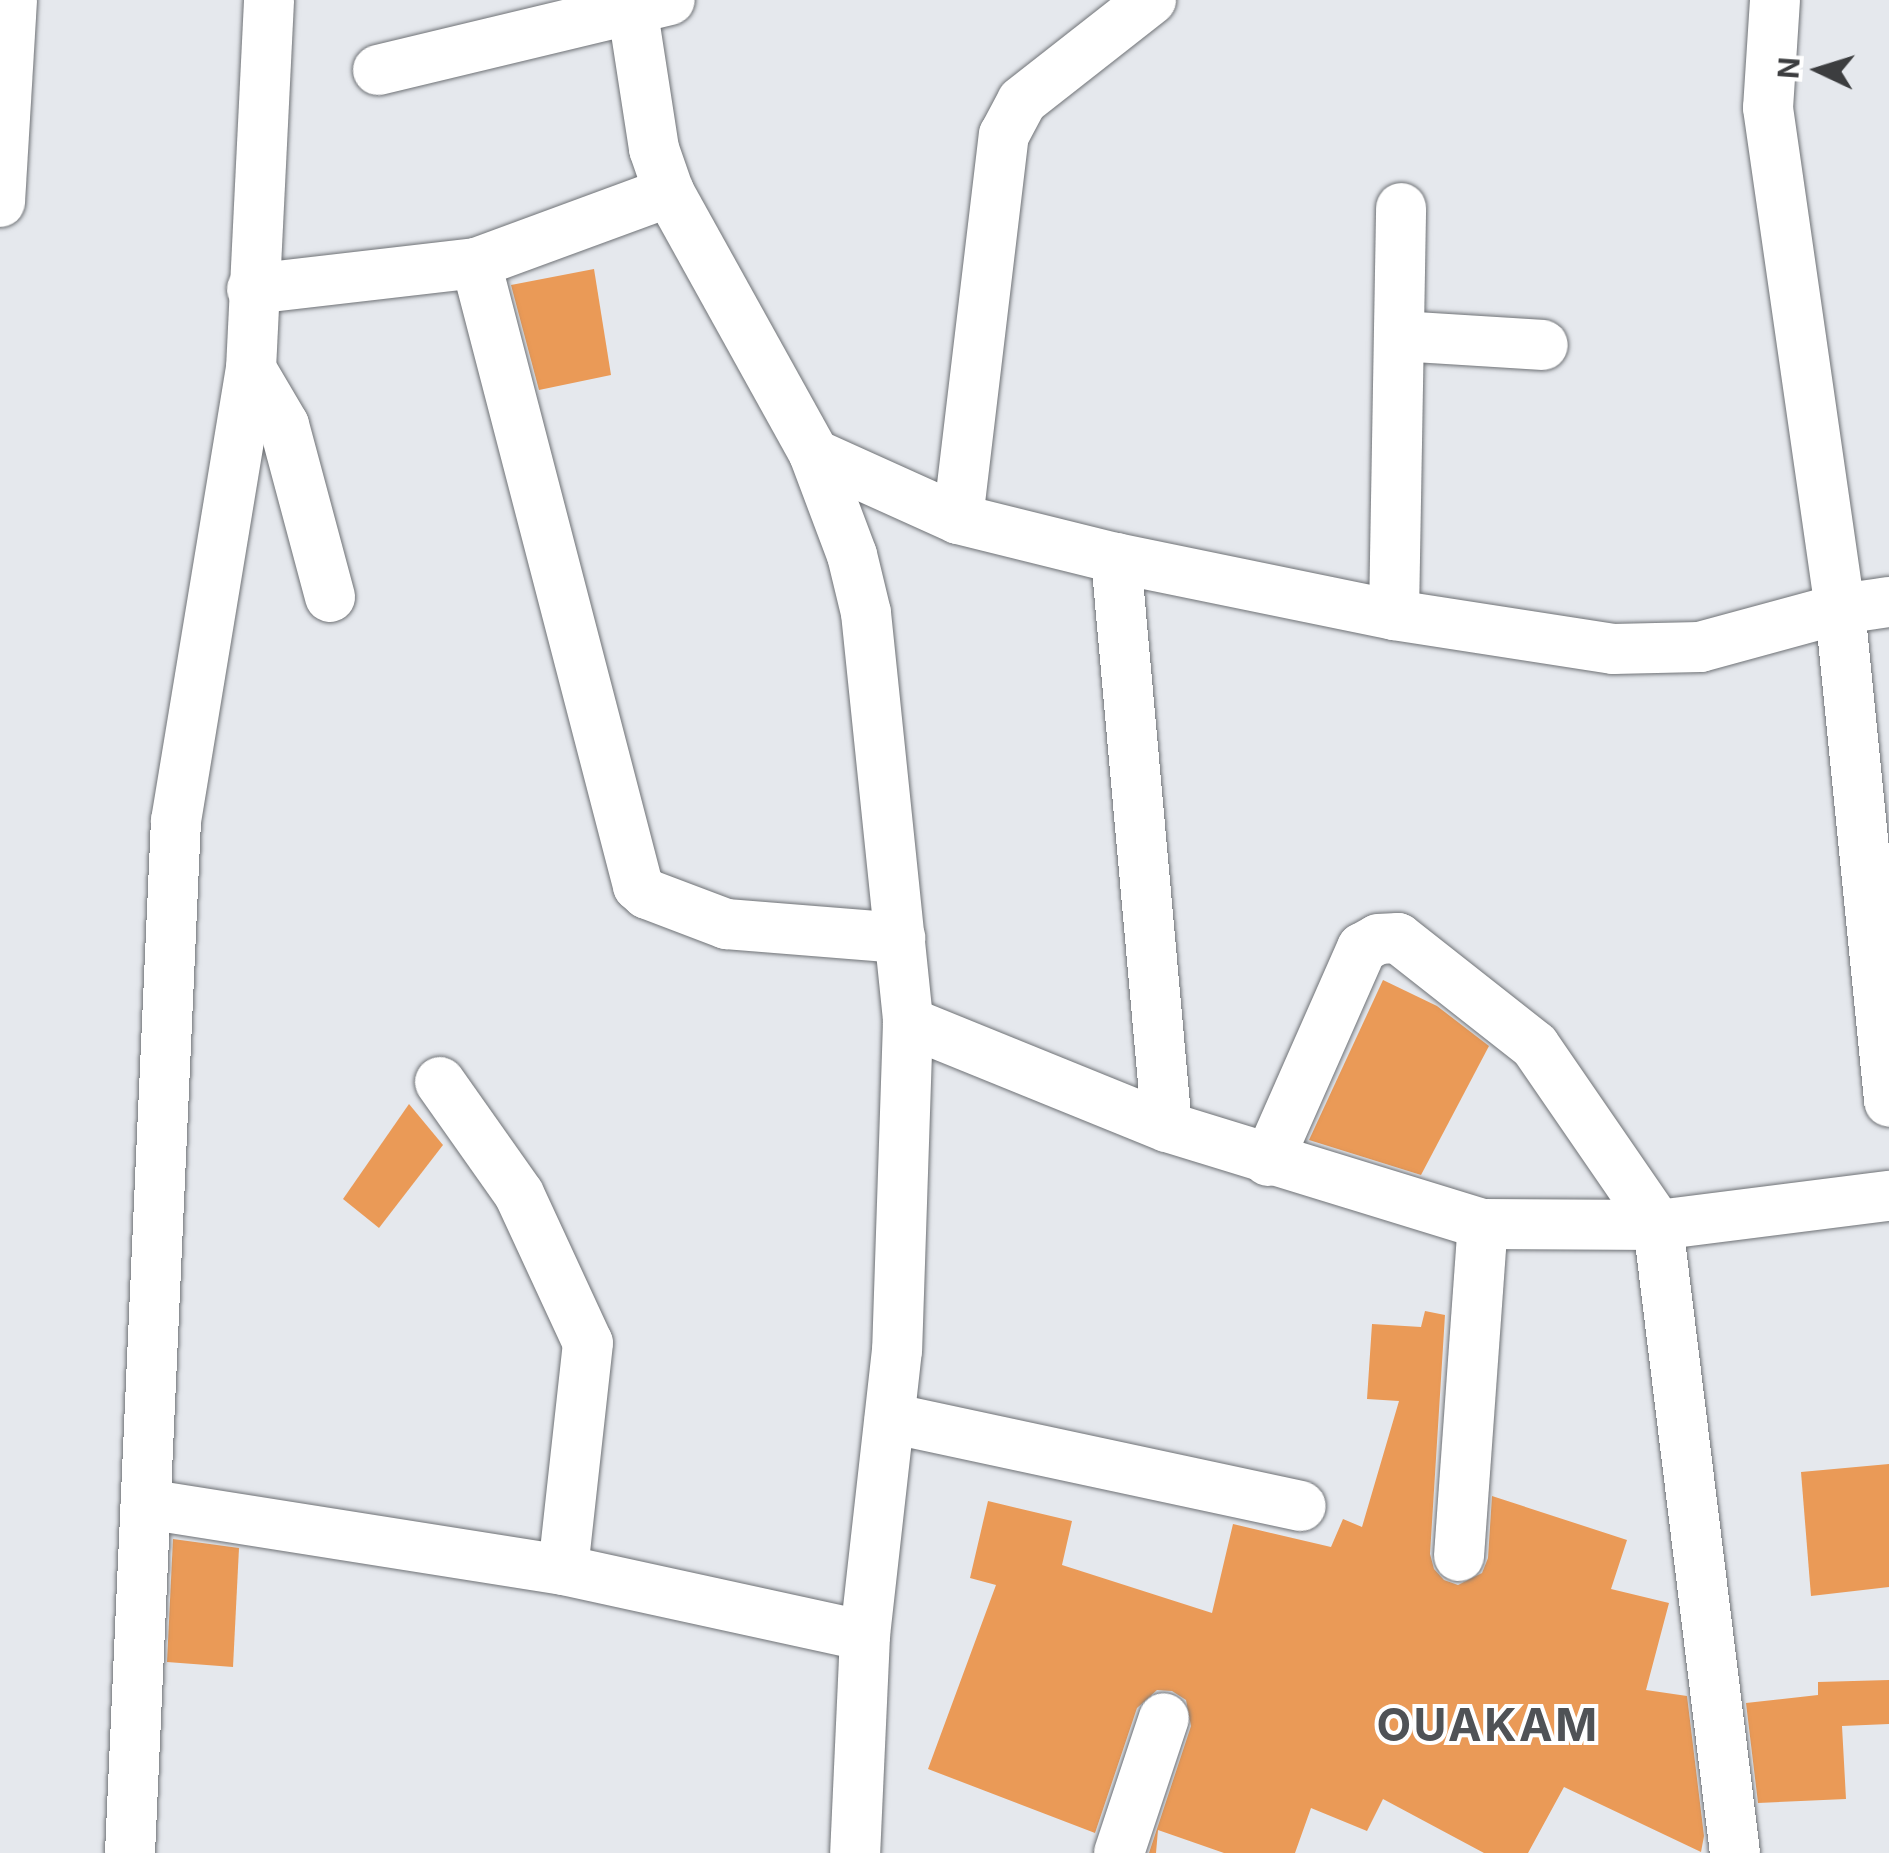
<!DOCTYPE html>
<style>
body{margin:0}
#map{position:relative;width:1889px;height:1853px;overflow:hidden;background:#e5e8ed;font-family:Inter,sans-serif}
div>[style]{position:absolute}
.building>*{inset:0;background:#ea9a57}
.roads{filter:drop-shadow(0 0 2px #6f7276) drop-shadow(0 0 2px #6f7276)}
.street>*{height:50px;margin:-25px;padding:0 25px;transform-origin:25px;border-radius:25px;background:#fff}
span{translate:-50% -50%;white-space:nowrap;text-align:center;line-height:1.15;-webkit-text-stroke:8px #fff;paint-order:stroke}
.district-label{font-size:45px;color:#4f5256;font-weight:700;letter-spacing:2.5px}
.north{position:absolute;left:1769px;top:20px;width:100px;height:100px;-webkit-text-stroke:8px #fff;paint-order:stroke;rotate:274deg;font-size:28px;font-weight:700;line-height:40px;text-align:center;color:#3c3d3f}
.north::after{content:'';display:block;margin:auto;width:35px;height:45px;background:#3c3d3f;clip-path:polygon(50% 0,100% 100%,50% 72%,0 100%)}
</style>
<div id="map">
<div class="building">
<div style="clip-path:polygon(594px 269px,611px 375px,539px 390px,511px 285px)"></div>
<div style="clip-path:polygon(1383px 980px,1437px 1006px,1489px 1046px,1421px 1175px,1309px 1140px)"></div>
<div style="clip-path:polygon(409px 1104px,443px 1145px,379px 1228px,343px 1199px)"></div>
<div style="clip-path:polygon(1425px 1311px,1445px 1315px,1430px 1554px,1434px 1569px,1444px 1580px,1458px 1585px,1482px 1573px,1488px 1558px,1492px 1496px,1627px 1540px,1611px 1589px,1669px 1603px,1646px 1690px,1687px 1696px,1704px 1836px,1701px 1852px,1564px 1787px,1528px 1853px,1484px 1853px,1383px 1799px,1367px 1831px,1311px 1808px,1295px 1853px,1224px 1853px,1158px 1830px,1156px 1853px,1149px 1853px,1191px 1726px,1186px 1700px,1172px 1691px,1157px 1690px,1137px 1708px,1095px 1833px,928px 1769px,996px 1585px,970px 1578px,988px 1501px,1072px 1521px,1062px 1565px,1212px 1613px,1233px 1524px,1331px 1547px,1343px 1519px,1362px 1527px,1399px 1401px,1367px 1399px,1372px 1324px,1421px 1327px)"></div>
<div style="clip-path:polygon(1889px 1464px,1889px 1587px,1811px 1596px,1801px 1472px)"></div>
<div style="clip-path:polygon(173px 1539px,239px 1548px,233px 1667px,167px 1662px)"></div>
<div style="clip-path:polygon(1889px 1680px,1889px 1724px,1842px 1726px,1846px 1799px,1758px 1803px,1746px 1703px,1818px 1695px,1818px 1682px)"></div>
</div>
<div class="roads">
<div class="street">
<div style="left:631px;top:0;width:151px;rotate:81.2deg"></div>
<div style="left:654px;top:149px;width:46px;rotate:70.8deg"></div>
<div style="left:669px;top:192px;width:299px;rotate:61deg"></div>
<div style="left:814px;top:454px;width:108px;rotate:69.4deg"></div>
<div style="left:852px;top:555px;width:60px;rotate:76.4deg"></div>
<div style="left:866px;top:613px;width:411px;rotate:84.1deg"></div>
<div style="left:908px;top:1022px;width:328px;rotate:91.9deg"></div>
<div style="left:897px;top:1350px;width:288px;rotate:96.4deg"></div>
<div style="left:865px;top:1636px;width:217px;rotate:92.6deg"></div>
<div style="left:1775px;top:0;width:108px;rotate:93.7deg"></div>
<div style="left:1768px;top:108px;width:506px;rotate:81.82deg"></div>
<div style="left:1840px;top:609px;width:495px;rotate:84.3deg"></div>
<div style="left:378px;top:70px;width:300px;rotate:-13.5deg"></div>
<div style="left:0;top:202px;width:202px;rotate:-86.6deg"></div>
<div style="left:476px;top:263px;width:644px;rotate:75.42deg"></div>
<div style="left:638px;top:886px;width:12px;rotate:42deg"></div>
<div style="left:647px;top:894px;width:85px;rotate:20.8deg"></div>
<div style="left:726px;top:924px;width:175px;rotate:4.6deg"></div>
<div style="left:252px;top:289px;width:226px;rotate:-6.6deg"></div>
<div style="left:476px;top:263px;width:206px;rotate:-20.2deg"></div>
<div style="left:1400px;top:336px;width:143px;rotate:3.6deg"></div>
<div style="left:251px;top:369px;width:65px;rotate:59.5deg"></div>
<div style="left:284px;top:425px;width:178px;rotate:75deg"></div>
<div style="left:814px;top:454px;width:158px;rotate:24.3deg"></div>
<div style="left:958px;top:519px;width:163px;rotate:13.9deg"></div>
<div style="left:1116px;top:558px;width:284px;rotate:11.6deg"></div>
<div style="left:1394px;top:615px;width:222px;rotate:8.8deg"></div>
<div style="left:1613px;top:649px;width:87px;rotate:-1.3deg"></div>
<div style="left:1700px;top:647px;width:145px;rotate:-15.2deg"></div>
<div style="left:1840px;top:609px;width:49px;rotate:-8.1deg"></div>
<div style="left:958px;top:519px;width:387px;rotate:-83.2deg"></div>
<div style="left:1004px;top:135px;width:38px;rotate:-62deg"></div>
<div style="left:1022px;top:101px;width:164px;rotate:-38.1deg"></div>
<div style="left:1116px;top:558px;width:571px;rotate:84.88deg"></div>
<div style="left:1394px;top:615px;width:407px;rotate:-89deg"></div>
<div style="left:908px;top:1022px;width:279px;rotate:22.1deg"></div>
<div style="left:1167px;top:1127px;width:331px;rotate:17.1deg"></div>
<div style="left:1483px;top:1224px;width:175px;rotate:0.3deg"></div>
<div style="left:1658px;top:1225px;width:233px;rotate:-7.2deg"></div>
<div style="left:440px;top:1082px;width:137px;rotate:54.8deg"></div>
<div style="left:519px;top:1194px;width:164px;rotate:65.2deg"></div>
<div style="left:588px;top:1343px;width:228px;rotate:96.3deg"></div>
<div style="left:1268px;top:1161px;width:233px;rotate:-66.2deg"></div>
<div style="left:1362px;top:948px;width:18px;rotate:-29deg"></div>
<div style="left:1378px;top:939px;width:20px;rotate:-3deg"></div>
<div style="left:1398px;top:938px;width:174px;rotate:38.2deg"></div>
<div style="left:1535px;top:1046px;width:217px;rotate:55.5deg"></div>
<div style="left:1658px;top:1225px;width:633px;rotate:83.01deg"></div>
<div style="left:890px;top:1418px;width:420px;rotate:12.1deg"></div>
<div style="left:146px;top:1504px;width:422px;rotate:9deg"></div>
<div style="left:563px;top:1570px;width:309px;rotate:12.3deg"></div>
<div style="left:1459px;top:1556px;width:333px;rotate:-85.9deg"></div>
<div style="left:130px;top:1853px;width:1033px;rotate:-87.45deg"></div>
<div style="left:176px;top:821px;width:458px;rotate:-80.6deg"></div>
<div style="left:251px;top:369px;width:369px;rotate:-87.2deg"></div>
<div style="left:1119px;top:1853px;width:142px;rotate:-71.6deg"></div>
</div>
</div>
<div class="district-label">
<span style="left:1488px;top:1725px">OUAKAM</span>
</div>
<div class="north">N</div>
</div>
